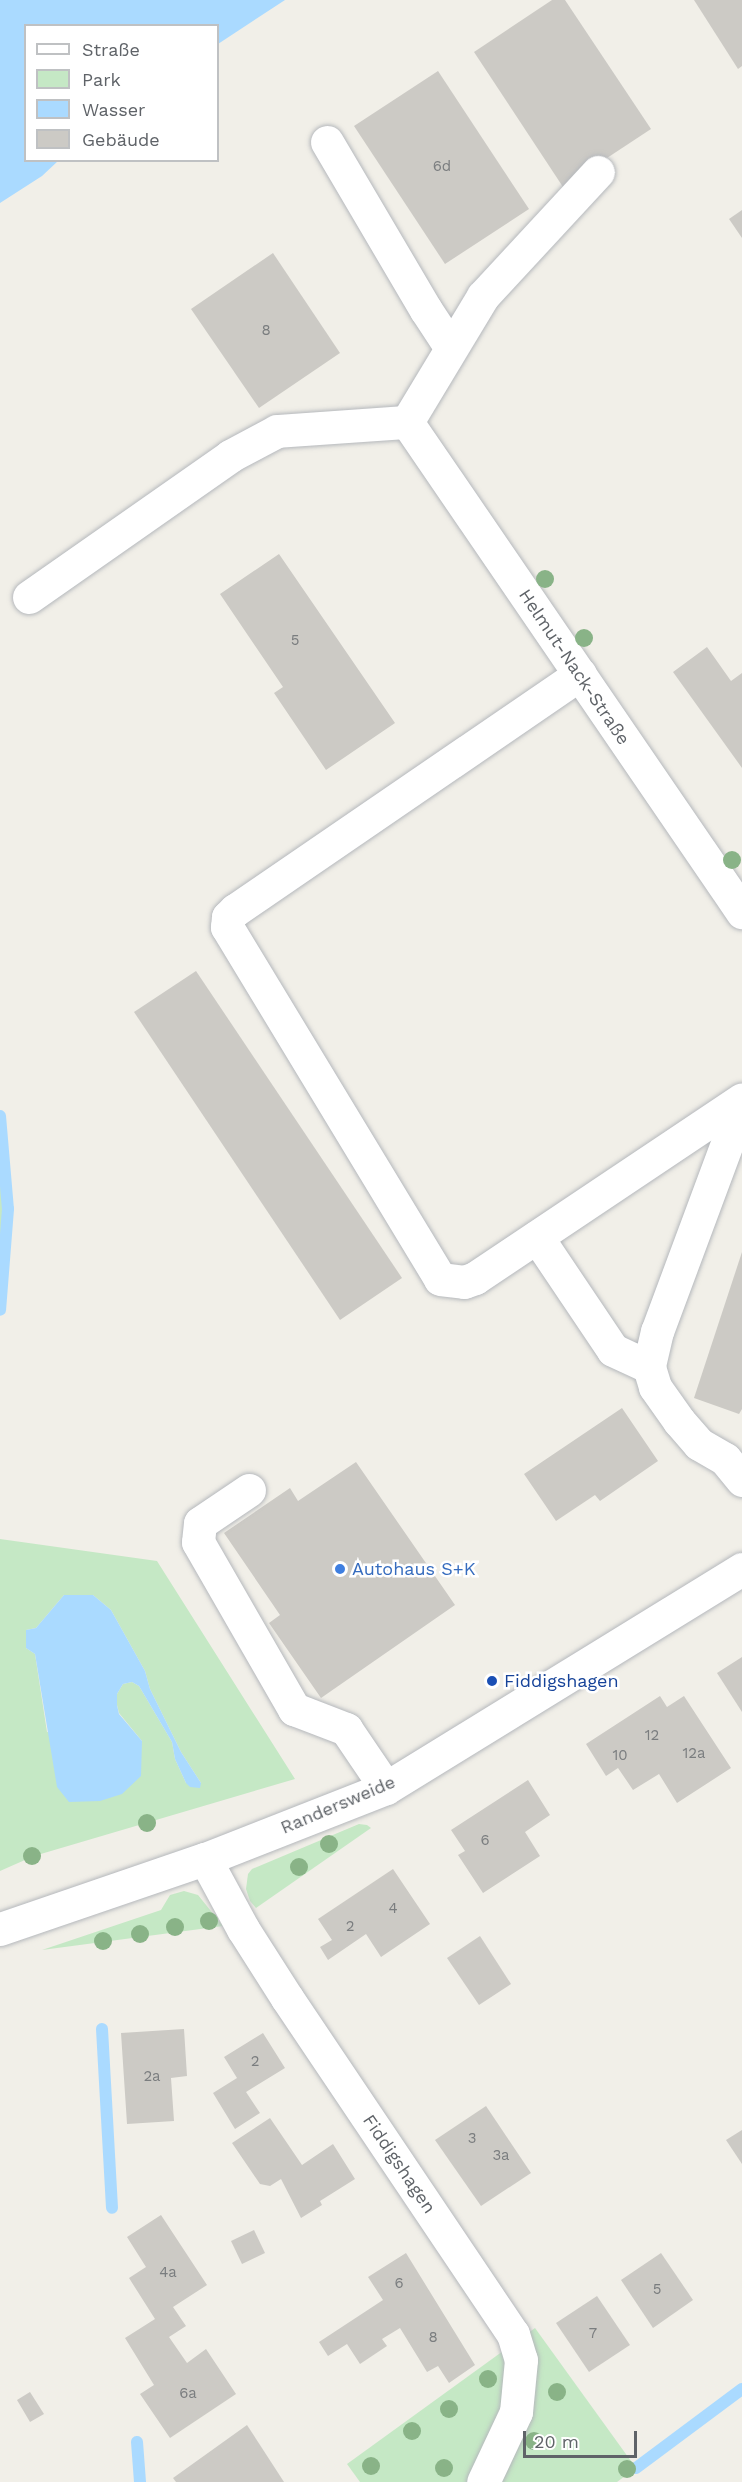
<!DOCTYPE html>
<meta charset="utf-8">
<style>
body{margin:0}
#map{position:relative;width:742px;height:2482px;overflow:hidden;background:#f1efe8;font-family:"Work Sans",sans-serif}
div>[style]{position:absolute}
.green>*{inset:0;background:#c5e8c5}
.water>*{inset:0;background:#aadaff}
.stream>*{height:12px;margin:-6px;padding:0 6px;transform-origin:6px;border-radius:6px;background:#aadaff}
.building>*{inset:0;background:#cccac5}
.roads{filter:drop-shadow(0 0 2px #b5b8bc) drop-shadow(0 0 2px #b5b8bc)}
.minor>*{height:33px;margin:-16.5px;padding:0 16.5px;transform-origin:16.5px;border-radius:16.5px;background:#fff}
.trees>*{width:18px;height:18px;margin:-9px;border-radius:50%;background:#89b387}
.dots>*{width:16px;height:16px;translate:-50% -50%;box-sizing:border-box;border:3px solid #fff;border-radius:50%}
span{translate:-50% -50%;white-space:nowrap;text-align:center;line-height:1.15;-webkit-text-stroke:5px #fff;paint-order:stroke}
.number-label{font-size:15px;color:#7a7d7f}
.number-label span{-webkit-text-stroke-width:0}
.street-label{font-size:18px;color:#5f6368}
.shop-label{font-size:18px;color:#366cbe}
.left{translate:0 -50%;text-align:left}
.transit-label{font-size:18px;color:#164399}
.legend{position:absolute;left:24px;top:24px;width:195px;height:138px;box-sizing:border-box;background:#fff;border:2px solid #bfc1c3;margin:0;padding:8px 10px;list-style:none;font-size:18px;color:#5f6368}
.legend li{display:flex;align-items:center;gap:12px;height:30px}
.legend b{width:30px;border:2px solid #bfc1c3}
.scale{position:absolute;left:523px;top:2431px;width:114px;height:27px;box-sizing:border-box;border:3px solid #5f6368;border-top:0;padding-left:8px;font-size:18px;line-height:21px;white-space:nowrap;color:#5f6368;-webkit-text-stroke:4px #fff;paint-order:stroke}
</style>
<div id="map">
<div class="green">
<div style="clip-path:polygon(0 1116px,8px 1209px,0 1310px)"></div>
<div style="clip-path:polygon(evenodd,0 1539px,157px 1561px,295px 1779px,34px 1856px,0 1871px,0 1539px,64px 1595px,93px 1595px,111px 1610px,145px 1671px,150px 1689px,181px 1752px,201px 1783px,186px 1783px,175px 1759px,172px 1742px,139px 1686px,132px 1682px,123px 1684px,117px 1694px,117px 1705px,119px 1713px,142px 1741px,47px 1732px,35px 1654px,26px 1648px,26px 1630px,36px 1628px,64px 1595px)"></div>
<div style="clip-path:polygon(359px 1824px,367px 1825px,371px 1828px,256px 1908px,250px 1901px,246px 1889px,248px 1874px,252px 1869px)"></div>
<div style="clip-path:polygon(184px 1891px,198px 1895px,223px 1926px,42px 1950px,161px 1910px,170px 1895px)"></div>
<div style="clip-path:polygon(535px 2328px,636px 2468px,617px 2482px,360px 2482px,347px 2464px)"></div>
</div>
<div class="water">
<div style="clip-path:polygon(0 0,285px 0,218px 44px,218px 26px,26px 26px,26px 160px,58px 161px,42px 176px,0 203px)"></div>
<div style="clip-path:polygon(64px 1595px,93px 1595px,111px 1610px,145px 1671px,150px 1689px,181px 1752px,201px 1783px,200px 1788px,190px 1787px,186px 1783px,175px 1759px,172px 1742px,139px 1686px,132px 1682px,123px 1684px,117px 1694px,117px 1705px,119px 1714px,142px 1741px,141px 1776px,122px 1794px,100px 1801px,69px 1802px,57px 1787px,35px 1654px,26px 1648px,26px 1630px,36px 1628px)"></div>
</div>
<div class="stream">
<div style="left:0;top:1116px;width:93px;rotate:85.1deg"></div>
<div style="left:8px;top:1209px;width:101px;rotate:94.5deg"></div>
<div style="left:102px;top:2029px;width:179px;rotate:86.8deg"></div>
<div style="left:137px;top:2442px;width:40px;rotate:85.7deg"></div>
<div style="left:636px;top:2468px;width:132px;rotate:-36.7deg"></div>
</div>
<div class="building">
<div style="clip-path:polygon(552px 0,565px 0,651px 129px,563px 187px,474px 52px)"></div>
<div style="clip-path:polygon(694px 0,742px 0,742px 66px,738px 69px)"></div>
<div style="clip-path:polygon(438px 71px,529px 209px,445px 264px,354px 126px)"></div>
<div style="clip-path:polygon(742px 210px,742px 238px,729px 219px)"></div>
<div style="clip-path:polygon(273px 253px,340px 353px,259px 408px,191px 309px)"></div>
<div style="clip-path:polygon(279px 554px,395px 723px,326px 770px,274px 693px,283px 687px,220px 594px)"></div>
<div style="clip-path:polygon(707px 647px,731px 681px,742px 673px,742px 768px,673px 672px)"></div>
<div style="clip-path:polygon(196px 971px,402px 1278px,340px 1320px,134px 1012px)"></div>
<div style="clip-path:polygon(742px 1252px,742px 1409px,739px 1414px,694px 1398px)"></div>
<div style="clip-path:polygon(622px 1408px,658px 1461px,600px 1501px,595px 1495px,556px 1521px,524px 1474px)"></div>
<div style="clip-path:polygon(356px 1462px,455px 1605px,321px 1698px,269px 1623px,280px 1615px,224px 1533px,290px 1488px,298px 1501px)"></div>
<div style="clip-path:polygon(742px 1657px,742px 1712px,717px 1673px)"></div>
<div style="clip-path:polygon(660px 1696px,667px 1707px,684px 1696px,731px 1768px,677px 1803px,659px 1774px,633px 1790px,618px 1768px,606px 1776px,586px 1744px)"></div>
<div style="clip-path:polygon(528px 1780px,550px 1815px,525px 1832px,540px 1856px,483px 1893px,458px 1855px,465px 1851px,451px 1830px)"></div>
<div style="clip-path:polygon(393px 1869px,430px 1924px,381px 1957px,366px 1934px,328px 1960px,320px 1947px,332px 1940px,318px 1919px)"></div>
<div style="clip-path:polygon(480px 1936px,511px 1984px,479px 2005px,447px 1958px)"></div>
<div style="clip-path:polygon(184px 2029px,187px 2076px,171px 2078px,174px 2121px,127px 2124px,121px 2033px)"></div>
<div style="clip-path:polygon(263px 2033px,285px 2068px,246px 2092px,260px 2113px,235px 2129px,213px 2093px,237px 2078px,224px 2057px)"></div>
<div style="clip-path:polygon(486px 2106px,531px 2173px,481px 2206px,435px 2140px)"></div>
<div style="clip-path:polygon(270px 2118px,302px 2165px,333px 2144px,355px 2179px,320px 2201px,322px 2205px,301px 2218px,281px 2179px,270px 2186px,260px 2184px,232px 2143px)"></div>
<div style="clip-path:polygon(742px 2130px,742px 2164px,726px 2140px)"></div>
<div style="clip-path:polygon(161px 2215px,207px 2285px,173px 2307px,186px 2326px,169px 2337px,187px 2363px,206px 2349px,236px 2394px,170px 2438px,140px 2394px,154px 2385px,125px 2338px,155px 2319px,129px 2278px,146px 2267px,127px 2237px)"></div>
<div style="clip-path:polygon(254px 2230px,265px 2253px,242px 2264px,231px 2241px)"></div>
<div style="clip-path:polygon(406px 2253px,475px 2365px,449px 2383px,438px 2366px,427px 2372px,400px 2328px,382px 2339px,387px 2346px,360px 2364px,347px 2344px,328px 2356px,319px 2342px,383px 2300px,368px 2277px)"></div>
<div style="clip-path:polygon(661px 2253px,693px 2300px,653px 2328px,621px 2280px)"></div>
<div style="clip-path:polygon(597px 2296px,630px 2345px,589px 2372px,556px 2323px)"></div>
<div style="clip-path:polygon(30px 2392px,44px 2414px,30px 2422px,17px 2400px)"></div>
<div style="clip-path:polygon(247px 2425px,284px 2482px,176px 2482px,173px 2478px)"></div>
</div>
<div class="roads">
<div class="minor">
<div style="left:327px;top:142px;width:195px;rotate:59.5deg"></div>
<div style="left:426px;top:310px;width:45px;rotate:56.7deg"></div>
<div style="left:407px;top:422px;width:594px;rotate:55.64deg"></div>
<div style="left:407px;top:422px;width:147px;rotate:-58.9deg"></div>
<div style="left:483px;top:296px;width:169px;rotate:-47.2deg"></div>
<div style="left:29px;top:597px;width:246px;rotate:-35deg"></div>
<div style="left:230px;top:456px;width:53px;rotate:-28deg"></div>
<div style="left:277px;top:431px;width:130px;rotate:-4deg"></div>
<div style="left:580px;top:674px;width:418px;rotate:145.6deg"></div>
<div style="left:235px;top:910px;width:10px;rotate:135deg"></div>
<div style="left:228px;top:917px;width:10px;rotate:96deg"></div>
<div style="left:227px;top:927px;width:411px;rotate:58.8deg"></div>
<div style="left:440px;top:1279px;width:24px;rotate:7deg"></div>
<div style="left:464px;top:1282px;width:12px;rotate:-20deg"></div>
<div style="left:475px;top:1278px;width:321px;rotate:-33.8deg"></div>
<div style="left:742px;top:1103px;width:243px;rotate:110.4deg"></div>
<div style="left:657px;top:1331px;width:37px;rotate:103deg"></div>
<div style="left:649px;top:1367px;width:21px;rotate:73deg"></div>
<div style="left:655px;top:1387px;width:42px;rotate:54.8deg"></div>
<div style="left:679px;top:1421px;width:30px;rotate:49deg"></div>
<div style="left:699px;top:1444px;width:30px;rotate:30deg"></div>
<div style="left:725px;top:1459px;width:27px;rotate:51deg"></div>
<div style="left:537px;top:1237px;width:136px;rotate:56.1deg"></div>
<div style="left:613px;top:1350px;width:40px;rotate:25deg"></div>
<div style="left:249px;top:1490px;width:59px;rotate:146deg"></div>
<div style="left:200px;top:1523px;width:19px;rotate:96deg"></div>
<div style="left:198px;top:1542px;width:193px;rotate:60.1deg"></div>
<div style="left:294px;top:1709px;width:56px;rotate:21deg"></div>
<div style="left:346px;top:1729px;width:71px;rotate:55.9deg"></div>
<div style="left:205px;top:1859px;width:80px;rotate:61.5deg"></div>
<div style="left:243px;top:1929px;width:82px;rotate:57.5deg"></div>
<div style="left:287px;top:1998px;width:405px;rotate:56.1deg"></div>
<div style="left:513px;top:2334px;width:27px;rotate:73deg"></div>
<div style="left:521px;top:2360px;width:52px;rotate:95.5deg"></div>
<div style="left:516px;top:2412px;width:77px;rotate:115.2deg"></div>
<div style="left:0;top:1929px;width:217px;rotate:-18.9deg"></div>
<div style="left:205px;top:1859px;width:194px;rotate:-21.4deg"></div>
<div style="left:386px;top:1788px;width:418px;rotate:-31.6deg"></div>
</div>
</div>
<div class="trees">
<div style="left:545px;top:579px"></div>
<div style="left:584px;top:638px"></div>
<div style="left:732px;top:860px"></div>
<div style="left:147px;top:1823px"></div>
<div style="left:329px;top:1844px"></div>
<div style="left:32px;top:1856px"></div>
<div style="left:299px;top:1867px"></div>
<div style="left:209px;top:1921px"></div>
<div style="left:175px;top:1927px"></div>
<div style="left:140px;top:1934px"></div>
<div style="left:103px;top:1941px"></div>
<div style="left:488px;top:2379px"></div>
<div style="left:557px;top:2392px"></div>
<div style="left:449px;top:2409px"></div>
<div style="left:412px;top:2431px"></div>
<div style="left:534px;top:2441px"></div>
<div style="left:371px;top:2466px"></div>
<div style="left:444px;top:2468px"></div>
<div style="left:627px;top:2469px"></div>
</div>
<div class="dots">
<div style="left:340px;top:1569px;background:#3f7fe0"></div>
<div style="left:492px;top:1681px;background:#1a4fb4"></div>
</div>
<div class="number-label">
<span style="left:442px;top:167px">6d</span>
<span style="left:266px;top:331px">8</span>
<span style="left:295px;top:641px">5</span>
<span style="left:652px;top:1736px">12</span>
<span style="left:694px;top:1754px">12a</span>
<span style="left:620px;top:1756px">10</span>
<span style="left:485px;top:1841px">6</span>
<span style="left:393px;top:1909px">4</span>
<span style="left:350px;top:1927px">2</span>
<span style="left:255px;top:2062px">2</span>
<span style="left:152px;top:2077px">2a</span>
<span style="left:472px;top:2139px">3</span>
<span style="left:501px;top:2156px">3a</span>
<span style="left:168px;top:2273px">4a</span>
<span style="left:399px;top:2284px">6</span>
<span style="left:657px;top:2290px">5</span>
<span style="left:593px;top:2334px">7</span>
<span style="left:433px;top:2338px">8</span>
<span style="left:188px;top:2394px">6a</span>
</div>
<div class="street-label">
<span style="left:574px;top:667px;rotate:56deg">Helmut-Nack-Straße</span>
<span style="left:338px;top:1805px;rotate:-23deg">Randersweide</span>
<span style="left:399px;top:2164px;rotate:56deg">Fiddigshagen</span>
</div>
<div class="shop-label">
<span class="left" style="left:352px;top:1569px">Autohaus S+K</span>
</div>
<div class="transit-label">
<span class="left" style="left:504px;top:1681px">Fiddigshagen</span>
</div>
<ul class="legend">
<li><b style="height:8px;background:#fff"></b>Straße</li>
<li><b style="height:16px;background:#c5e8c5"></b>Park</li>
<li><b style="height:16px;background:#aadaff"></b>Wasser</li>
<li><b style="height:16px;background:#cccac5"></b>Gebäude</li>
</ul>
<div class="scale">20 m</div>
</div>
